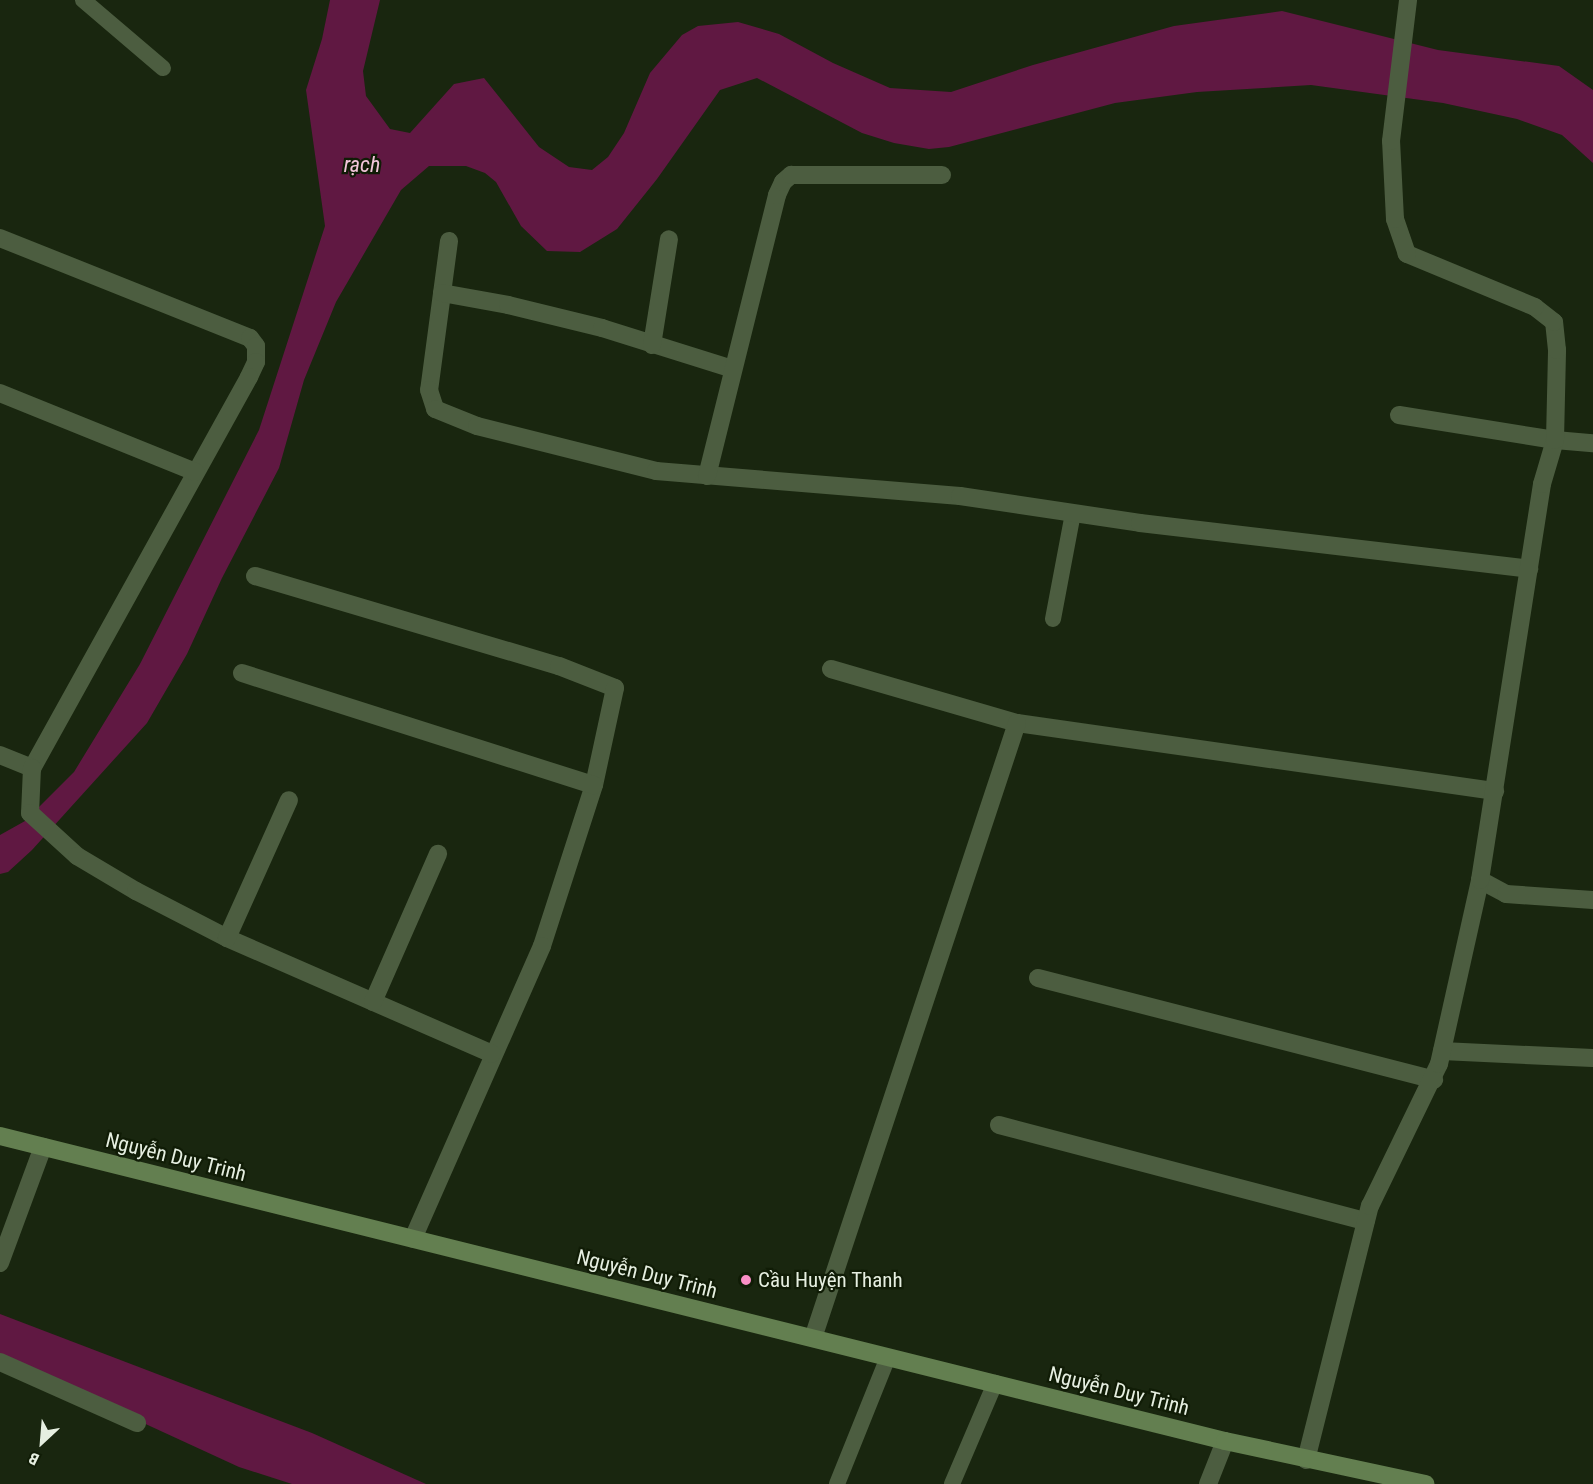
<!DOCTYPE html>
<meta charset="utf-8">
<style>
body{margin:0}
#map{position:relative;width:1593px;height:1484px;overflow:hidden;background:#19260f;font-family:"Roboto Condensed",sans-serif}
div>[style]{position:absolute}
.water>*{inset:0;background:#601842}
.lane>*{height:16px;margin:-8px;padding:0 8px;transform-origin:8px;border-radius:8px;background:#4c5d40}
.street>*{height:18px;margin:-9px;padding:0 9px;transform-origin:9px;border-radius:9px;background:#4c5d40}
.secondary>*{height:18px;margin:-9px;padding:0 9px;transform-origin:9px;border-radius:9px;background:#637f50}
.dots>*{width:16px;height:16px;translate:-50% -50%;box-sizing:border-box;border:3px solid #101c06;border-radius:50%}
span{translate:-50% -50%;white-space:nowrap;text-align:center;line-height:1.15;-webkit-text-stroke:4.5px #101c06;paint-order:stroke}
.street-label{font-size:21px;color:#e6efe1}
.poi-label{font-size:21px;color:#e6efe1}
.left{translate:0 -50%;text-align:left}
.water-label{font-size:22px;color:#f2c5da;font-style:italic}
.north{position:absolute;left:12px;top:1412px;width:60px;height:60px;-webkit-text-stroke:4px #101c06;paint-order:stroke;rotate:206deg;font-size:16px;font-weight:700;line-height:24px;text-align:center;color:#e6efe1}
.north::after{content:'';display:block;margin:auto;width:21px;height:27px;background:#e6efe1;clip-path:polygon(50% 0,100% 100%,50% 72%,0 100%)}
</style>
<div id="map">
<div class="water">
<div style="clip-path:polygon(330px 0,380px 0,363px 71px,366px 96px,390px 129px,410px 133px,454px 84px,484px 78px,539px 147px,569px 167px,592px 170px,608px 157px,624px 133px,650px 73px,682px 35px,698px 26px,738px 22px,779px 34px,833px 63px,890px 88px,951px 92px,1033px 65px,1174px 26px,1282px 11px,1438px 50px,1559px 66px,1593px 90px,1593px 163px,1562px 135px,1517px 119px,1443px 103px,1311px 85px,1197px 92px,1115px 103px,949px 147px,929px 149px,894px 143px,862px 133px,757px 78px,720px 90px,657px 179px,617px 229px,580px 252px,547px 251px,521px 226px,496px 182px,485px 173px,466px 166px,429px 166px,401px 190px,336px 302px,304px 380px,279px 468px,222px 578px,187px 654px,147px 723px,32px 850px,8px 872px,0 874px,0 835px,25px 821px,74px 772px,140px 664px,259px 430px,325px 226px,306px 90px,322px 39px)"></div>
<div style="clip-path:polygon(0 1314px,312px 1433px,426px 1484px,292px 1484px,239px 1467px,0 1357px)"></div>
</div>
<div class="lane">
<div style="left:83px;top:0;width:105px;rotate:40.4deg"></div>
<div style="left:1053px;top:619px;width:108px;rotate:-79.3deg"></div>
<div style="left:837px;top:1484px;width:137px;rotate:-68.1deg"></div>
<div style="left:952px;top:1484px;width:110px;rotate:-66.9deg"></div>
</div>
<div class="street">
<div style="left:0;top:238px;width:269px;rotate:21.8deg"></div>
<div style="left:250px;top:338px;width:10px;rotate:53deg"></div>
<div style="left:256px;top:346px;width:16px;rotate:90deg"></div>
<div style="left:256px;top:362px;width:17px;rotate:115deg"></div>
<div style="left:249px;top:377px;width:447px;rotate:119deg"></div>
<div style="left:449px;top:241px;width:150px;rotate:97.6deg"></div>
<div style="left:429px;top:390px;width:20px;rotate:72deg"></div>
<div style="left:435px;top:409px;width:45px;rotate:22deg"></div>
<div style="left:477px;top:426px;width:185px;rotate:14.1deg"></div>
<div style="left:656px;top:471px;width:305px;rotate:4.7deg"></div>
<div style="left:960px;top:496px;width:182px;rotate:8.5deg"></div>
<div style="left:1140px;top:523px;width:392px;rotate:6.7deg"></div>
<div style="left:442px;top:293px;width:67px;rotate:10.3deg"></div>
<div style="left:508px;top:305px;width:97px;rotate:13.7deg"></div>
<div style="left:602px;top:328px;width:137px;rotate:17.4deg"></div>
<div style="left:652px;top:345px;width:107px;rotate:-80.9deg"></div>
<div style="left:0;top:393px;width:211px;rotate:22deg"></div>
<div style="left:1399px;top:415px;width:158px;rotate:9.1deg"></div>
<div style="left:1555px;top:440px;width:38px;rotate:5deg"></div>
<div style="left:707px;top:476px;width:290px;rotate:-76deg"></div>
<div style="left:777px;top:195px;width:14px;rotate:-65deg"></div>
<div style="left:783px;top:182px;width:11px;rotate:-41deg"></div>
<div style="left:791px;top:175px;width:151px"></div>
<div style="left:255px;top:576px;width:317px;rotate:16.5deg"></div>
<div style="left:559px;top:666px;width:60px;rotate:21.4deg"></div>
<div style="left:615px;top:688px;width:99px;rotate:102.2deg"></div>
<div style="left:594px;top:785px;width:169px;rotate:107.9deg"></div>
<div style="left:542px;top:946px;width:320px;rotate:113.8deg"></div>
<div style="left:831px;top:669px;width:194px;rotate:16.2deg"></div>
<div style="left:1017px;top:723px;width:483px;rotate:8.1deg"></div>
<div style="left:242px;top:673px;width:369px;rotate:17.7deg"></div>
<div style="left:0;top:755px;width:35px;rotate:22deg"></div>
<div style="left:32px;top:768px;width:45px;rotate:92.5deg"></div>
<div style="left:30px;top:813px;width:64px;rotate:42.5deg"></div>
<div style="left:77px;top:856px;width:69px;rotate:30.7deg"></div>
<div style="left:136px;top:891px;width:102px;rotate:27.3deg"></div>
<div style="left:227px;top:938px;width:289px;rotate:23.6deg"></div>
<div style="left:1480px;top:880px;width:30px;rotate:28deg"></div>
<div style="left:1506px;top:894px;width:87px;rotate:3.9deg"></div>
<div style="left:227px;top:938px;width:151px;rotate:-65.8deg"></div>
<div style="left:1038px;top:978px;width:409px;rotate:14.4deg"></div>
<div style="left:373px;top:1002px;width:162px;rotate:-66.3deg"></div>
<div style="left:1442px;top:1051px;width:151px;rotate:2.7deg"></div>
<div style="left:999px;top:1125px;width:379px;rotate:14.7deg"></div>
<div style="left:0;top:1263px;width:124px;rotate:-69.7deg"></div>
<div style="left:813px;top:1338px;width:648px;rotate:-71.65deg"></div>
<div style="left:0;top:1362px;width:150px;rotate:24deg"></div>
<div style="left:1306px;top:1460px;width:262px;rotate:-75.9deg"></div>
<div style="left:1370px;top:1206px;width:158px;rotate:-64.1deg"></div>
<div style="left:1439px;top:1064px;width:189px;rotate:-77.4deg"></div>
<div style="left:1480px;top:880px;width:401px;rotate:-81.1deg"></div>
<div style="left:1542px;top:484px;width:46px;rotate:-73.5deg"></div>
<div style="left:1555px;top:440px;width:90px;rotate:-88.7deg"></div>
<div style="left:1557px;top:350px;width:28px;rotate:-96deg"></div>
<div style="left:1554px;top:322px;width:24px;rotate:-142deg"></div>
<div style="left:1535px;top:307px;width:139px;rotate:-157.5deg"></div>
<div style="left:1407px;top:254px;width:37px;rotate:-109deg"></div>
<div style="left:1395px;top:219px;width:78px;rotate:-92.9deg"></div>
<div style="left:1391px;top:141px;width:142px;rotate:-83.1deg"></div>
<div style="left:1208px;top:1484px;width:46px;rotate:-68.4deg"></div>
</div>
<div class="secondary">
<div style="left:0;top:1136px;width:1262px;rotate:13.98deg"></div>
<div style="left:1225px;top:1441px;width:205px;rotate:12.1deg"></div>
</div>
<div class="dots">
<div style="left:746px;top:1280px;background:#fa8fc6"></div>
</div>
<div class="street-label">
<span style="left:176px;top:1157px;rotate:14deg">Nguyễn Duy Trinh</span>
<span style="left:647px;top:1274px;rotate:14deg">Nguyễn Duy Trinh</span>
<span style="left:1119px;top:1391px;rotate:14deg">Nguyễn Duy Trinh</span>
</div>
<div class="poi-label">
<span class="left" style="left:758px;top:1280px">Cầu Huyện Thanh</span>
</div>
<div class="water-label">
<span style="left:362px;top:165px">rạch</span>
</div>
<div class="north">B</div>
</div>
